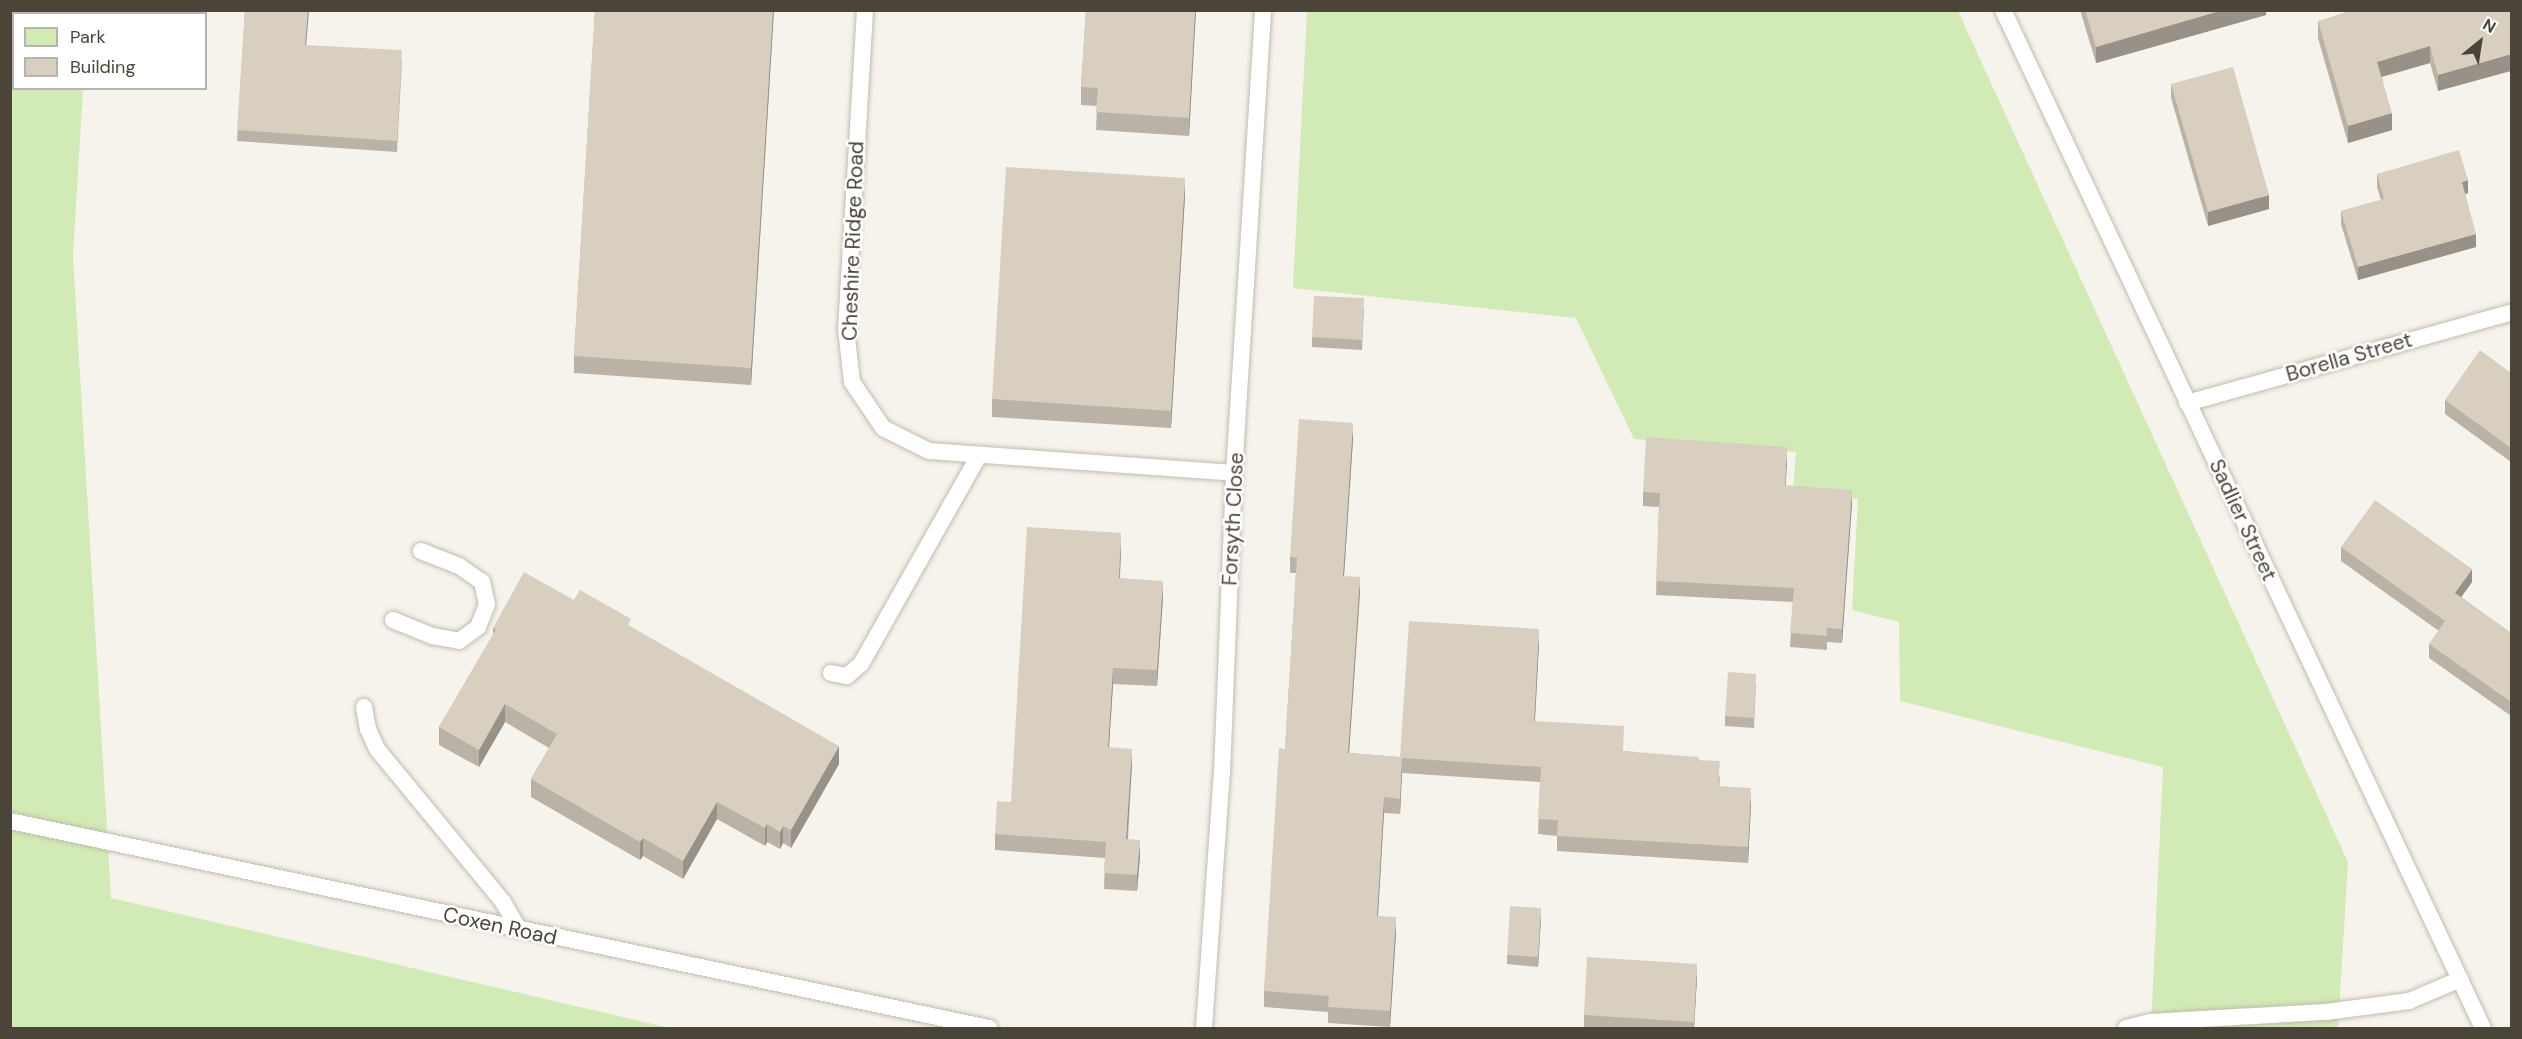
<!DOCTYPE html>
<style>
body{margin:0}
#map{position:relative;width:2522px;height:1039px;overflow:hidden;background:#f6f3ec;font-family:"DM Sans",sans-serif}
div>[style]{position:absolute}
.green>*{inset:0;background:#d2eab5}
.roads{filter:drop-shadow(0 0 2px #c2bbae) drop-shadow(0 0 2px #c2bbae)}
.lane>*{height:16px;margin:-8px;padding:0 8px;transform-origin:8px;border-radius:8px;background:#fff}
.wall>*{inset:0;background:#bab2a6}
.shaded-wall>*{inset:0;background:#979187}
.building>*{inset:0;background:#d8cfc1}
span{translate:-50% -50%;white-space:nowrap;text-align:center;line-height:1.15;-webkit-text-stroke:5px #fff;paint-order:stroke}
.street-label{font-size:21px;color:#4b4439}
.frame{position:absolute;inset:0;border:12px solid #4b4439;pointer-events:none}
.legend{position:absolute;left:12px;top:12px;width:195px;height:78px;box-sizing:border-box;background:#fff;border:2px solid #b7b4b0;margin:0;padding:8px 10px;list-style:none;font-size:18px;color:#4b4439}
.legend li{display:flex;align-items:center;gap:12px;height:30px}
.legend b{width:30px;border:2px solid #b7b4b0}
.north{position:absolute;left:2450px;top:12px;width:60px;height:60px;-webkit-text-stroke:4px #fff;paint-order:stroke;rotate:30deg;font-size:16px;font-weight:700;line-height:24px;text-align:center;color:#4b4439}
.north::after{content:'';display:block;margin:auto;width:21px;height:27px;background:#4b4439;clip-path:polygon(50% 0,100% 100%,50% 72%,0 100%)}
</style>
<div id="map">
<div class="green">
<div style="clip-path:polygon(10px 11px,87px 11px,87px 14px,14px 14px,14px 88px,83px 89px,73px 256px,111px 898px,670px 1028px,11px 1028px)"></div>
<div style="clip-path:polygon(1307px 11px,1958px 11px,2348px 862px,2338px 1028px,2151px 1028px,2163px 767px,1900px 701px,1899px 622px,1852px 610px,1858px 499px,1793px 491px,1796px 452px,1634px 439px,1576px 318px,1293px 288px)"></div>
</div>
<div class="roads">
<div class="lane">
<div style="left:865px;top:10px;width:319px;rotate:93.4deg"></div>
<div style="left:846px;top:328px;width:54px;rotate:83.7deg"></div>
<div style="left:852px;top:382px;width:55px;rotate:56deg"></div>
<div style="left:883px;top:428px;width:51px;rotate:26.6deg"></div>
<div style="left:929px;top:451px;width:306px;rotate:4.1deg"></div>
<div style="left:2003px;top:10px;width:1125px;rotate:64.76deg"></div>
<div style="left:2187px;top:403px;width:337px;rotate:-15.6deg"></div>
<div style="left:393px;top:620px;width:42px;rotate:22.3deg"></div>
<div style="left:432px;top:636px;width:27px;rotate:10deg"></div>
<div style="left:459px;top:641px;width:24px;rotate:-36deg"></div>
<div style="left:478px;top:627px;width:24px;rotate:-68deg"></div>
<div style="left:487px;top:605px;width:24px;rotate:-102deg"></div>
<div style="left:482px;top:582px;width:28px;rotate:-145deg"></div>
<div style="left:459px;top:566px;width:41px;rotate:-158.5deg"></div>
<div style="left:831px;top:673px;width:16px;rotate:11deg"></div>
<div style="left:847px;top:676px;width:18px;rotate:-41deg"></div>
<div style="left:861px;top:664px;width:238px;rotate:-60.5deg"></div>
<div style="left:364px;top:707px;width:22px;rotate:80deg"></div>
<div style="left:368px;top:729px;width:22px;rotate:66deg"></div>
<div style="left:377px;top:749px;width:198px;rotate:50.5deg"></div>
<div style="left:503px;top:902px;width:32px;rotate:60deg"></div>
<div style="left:10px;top:821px;width:1001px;rotate:11.94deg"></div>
<div style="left:1204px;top:1028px;width:256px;rotate:-86deg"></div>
<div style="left:1222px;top:773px;width:300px;rotate:-87.7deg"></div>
<div style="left:1234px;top:473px;width:464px;rotate:-86.4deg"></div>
<div style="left:2126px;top:1028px;width:25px;rotate:-14deg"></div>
<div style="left:2150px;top:1022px;width:176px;rotate:-3.3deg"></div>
<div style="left:2326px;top:1012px;width:84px;rotate:-7.5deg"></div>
<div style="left:2409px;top:1001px;width:56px;rotate:-22.9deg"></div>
</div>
</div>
<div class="wall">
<div style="clip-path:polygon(245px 10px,309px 10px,306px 45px,402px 61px,397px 152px,237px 141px)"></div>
<div style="clip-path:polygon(595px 10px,774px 10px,751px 385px,574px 373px,574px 356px)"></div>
<div style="clip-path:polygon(1086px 10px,1196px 10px,1189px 136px,1096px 130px,1097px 106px,1081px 105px,1081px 87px)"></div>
<div style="clip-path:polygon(2080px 10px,2266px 10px,2266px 15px,2096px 63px)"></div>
<div style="clip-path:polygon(2511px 10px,2438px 91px,2430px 63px,2382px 77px,2392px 130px,2348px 143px,2318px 38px,2318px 21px)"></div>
<div style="clip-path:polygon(2171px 84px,2269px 209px,2208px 226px,2171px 98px)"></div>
<div style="clip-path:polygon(2511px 160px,2511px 183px,2510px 177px,2510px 161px)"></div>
<div style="clip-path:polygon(2377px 174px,2468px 193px,2465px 194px,2476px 247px,2358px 280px,2341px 224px,2341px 211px,2381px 200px,2377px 187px)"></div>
<div style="clip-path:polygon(1185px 196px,1171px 428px,992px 417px,992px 399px)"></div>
<div style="clip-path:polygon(1364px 308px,1362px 350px,1312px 347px,1312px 337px)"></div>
<div style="clip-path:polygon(2511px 373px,2511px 462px,2445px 414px,2445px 400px)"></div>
<div style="clip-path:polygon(1353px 439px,1344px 576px,1360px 592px,1349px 753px,1400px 757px,1539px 644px,1535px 721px,1624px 751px,1699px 760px,1720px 777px,1719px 787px,1751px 804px,1748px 863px,1557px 851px,1557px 836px,1538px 834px,1540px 782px,1402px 773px,1400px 814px,1384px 813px,1378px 916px,1396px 933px,1390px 1027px,1328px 1023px,1328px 1012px,1264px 1007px,1264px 991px,1285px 749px,1296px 573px,1290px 573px,1290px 557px)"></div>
<div style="clip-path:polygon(1787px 461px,1785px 485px,1852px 504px,1842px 643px,1827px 642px,1827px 650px,1790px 647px,1793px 602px,1656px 595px,1659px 507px,1643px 506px,1643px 492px)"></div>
<div style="clip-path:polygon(2341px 547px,2472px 582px,2461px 597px,2511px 633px,2511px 716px,2429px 658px,2429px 644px,2439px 631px,2341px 561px)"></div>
<div style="clip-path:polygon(1121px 549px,1120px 578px,1163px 597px,1157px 686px,1113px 684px,1109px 747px,1132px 765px,1128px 839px,1140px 856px,1137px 891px,1104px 889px,1105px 858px,995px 850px,995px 834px,1011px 802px)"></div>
<div style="clip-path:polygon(631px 627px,839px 764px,791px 848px,783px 843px,780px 849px,767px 842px,765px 846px,717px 819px,683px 879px,643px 856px,640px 860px,531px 797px,531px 779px,549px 748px,505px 722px,479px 767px,439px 745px,439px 727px,493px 635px,493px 628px)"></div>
<div style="clip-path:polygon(1756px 683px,1754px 728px,1725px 726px,1725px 716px)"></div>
<div style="clip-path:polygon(1541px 918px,1538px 967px,1507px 964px,1507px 955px)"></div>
<div style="clip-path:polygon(1697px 977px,1694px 1029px,1584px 1029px,1584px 1015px)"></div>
</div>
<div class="shaded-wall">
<div style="clip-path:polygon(308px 10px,309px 10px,305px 56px,305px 45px)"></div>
<div style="clip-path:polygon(773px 10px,774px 10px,751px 385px,751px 368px)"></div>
<div style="clip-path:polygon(1195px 10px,1196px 10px,1189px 136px,1189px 118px)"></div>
<div style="clip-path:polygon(2223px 10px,2266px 10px,2266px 15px,2096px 63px,2096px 47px)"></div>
<div style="clip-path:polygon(2430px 46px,2430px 63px,2377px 78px,2377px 62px)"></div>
<div style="clip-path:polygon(2511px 54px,2511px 71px,2438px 91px,2438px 75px)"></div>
<div style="clip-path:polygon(2392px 113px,2392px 130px,2348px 143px,2348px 126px)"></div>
<div style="clip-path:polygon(1185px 178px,1185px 196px,1171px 428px,1171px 411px)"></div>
<div style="clip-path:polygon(2468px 180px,2468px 193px,2462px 195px,2462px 182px)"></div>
<div style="clip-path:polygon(2269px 195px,2269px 209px,2208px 226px,2208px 212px)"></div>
<div style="clip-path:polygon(2476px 234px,2476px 247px,2358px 280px,2358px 267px)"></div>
<div style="clip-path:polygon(1353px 423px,1353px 439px,1343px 591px,1343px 576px)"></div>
<div style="clip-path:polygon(1787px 447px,1787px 461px,1785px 499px,1785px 485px)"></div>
<div style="clip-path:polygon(1852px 490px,1852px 504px,1842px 643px,1842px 629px)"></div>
<div style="clip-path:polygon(1121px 533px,1121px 549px,1119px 594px,1119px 578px)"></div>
<div style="clip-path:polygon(2472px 569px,2472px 582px,2455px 606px,2455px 593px)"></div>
<div style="clip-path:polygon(1360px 577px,1360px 592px,1348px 769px,1348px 753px)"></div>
<div style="clip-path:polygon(1163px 581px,1163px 597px,1157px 686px,1157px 670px)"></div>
<div style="clip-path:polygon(1539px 629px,1539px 644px,1534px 736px,1534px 721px)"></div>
<div style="clip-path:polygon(1113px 668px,1113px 684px,1108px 763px,1108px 747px)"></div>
<div style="clip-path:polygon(505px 704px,505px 722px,479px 767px,479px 750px)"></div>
<div style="clip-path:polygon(839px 746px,839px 764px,791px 848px,791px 830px)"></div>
<div style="clip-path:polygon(1132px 749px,1132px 765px,1126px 855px,1126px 839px)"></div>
<div style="clip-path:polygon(1402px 758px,1402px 773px,1400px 814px,1400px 799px)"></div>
<div style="clip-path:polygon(1751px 788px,1751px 804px,1748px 863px,1748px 847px)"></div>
<div style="clip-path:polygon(1384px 797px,1384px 813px,1377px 931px,1377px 916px)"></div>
<div style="clip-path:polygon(717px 802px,717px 819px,683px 879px,683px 861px)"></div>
<div style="clip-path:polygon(767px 824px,767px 842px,765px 846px,765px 828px)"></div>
<div style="clip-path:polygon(783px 826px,783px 843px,780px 849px,780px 832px)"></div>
<div style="clip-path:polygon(643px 838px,643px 856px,640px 860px,640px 842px)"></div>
<div style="clip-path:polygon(1140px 840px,1140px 856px,1137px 891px,1137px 875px)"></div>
<div style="clip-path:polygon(1541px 908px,1541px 918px,1538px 967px,1538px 957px)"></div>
<div style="clip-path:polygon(1396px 917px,1396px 933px,1390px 1027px,1390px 1011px)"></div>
<div style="clip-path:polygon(1697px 964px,1697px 977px,1694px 1029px,1694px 1022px)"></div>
</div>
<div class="building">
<div style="clip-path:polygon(245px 10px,308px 10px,305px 45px,402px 50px,397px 141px,237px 130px)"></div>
<div style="clip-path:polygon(595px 10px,773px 10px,751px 368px,574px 356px)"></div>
<div style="clip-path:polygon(1086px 10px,1195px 10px,1189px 118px,1096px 112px,1098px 88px,1081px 87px)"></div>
<div style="clip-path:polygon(2085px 10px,2223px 10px,2096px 47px)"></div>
<div style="clip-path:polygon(2353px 10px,2511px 10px,2511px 54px,2438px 75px,2430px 46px,2377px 62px,2392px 113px,2348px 126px,2318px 21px)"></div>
<div style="clip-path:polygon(2233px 67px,2269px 195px,2208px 212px,2171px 84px)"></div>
<div style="clip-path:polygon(2459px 150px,2468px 180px,2462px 182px,2476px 234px,2358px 267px,2341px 211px,2384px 199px,2377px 174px)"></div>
<div style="clip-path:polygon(1006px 167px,1185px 178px,1171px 411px,992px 399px)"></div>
<div style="clip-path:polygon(1314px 296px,1364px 298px,1362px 340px,1312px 337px)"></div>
<div style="clip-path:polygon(2480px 350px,2511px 373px,2511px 448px,2445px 400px)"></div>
<div style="clip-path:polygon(1299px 419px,1353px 423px,1343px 576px,1360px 577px,1348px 753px,1400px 757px,1409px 621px,1539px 629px,1534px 721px,1624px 726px,1623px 751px,1699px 757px,1699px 760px,1720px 761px,1718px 786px,1751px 788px,1748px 847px,1557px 836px,1558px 820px,1538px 819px,1541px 767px,1402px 758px,1400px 799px,1384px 797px,1377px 916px,1396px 917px,1390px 1011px,1328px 1007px,1329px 996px,1264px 991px,1279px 748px,1285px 749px,1297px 558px,1290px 557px)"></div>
<div style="clip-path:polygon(1646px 437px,1787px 447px,1785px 485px,1852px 490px,1842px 629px,1827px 628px,1827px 636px,1790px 633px,1794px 588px,1656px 581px,1660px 493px,1643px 492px)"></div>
<div style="clip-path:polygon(2375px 500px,2472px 569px,2455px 593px,2511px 633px,2511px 702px,2429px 644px,2445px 621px,2341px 547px)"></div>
<div style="clip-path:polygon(1027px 527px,1121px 533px,1119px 578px,1163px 581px,1157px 670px,1113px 668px,1108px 747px,1132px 749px,1126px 839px,1140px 840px,1137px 875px,1104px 873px,1106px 842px,995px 834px,997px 801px,1011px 802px)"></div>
<div style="clip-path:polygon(524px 572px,574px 600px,580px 590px,631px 619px,628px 625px,839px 746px,791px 830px,783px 826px,780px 832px,767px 824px,765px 828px,717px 802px,683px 861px,643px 838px,640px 842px,531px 779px,557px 734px,505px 704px,479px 750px,439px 727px,496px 629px,493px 628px)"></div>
<div style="clip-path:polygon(1728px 672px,1756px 674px,1754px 718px,1725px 716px)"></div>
<div style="clip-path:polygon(1510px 906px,1541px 908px,1538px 957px,1507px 955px)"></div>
<div style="clip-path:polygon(1587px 957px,1697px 964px,1694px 1022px,1584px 1015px)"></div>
</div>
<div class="street-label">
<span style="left:853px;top:241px;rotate:-88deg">Cheshire Ridge Road</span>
<span style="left:2349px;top:357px;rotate:-16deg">Borella Street</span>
<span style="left:1233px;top:519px;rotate:-87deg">Forsyth Close</span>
<span style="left:2243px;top:520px;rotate:65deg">Sadlier Street</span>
<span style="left:500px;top:926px;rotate:12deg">Coxen Road</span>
</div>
<div class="frame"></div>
<ul class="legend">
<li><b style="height:16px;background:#d2eab5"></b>Park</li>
<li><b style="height:16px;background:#d8cfc1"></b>Building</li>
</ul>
<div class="north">N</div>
</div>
